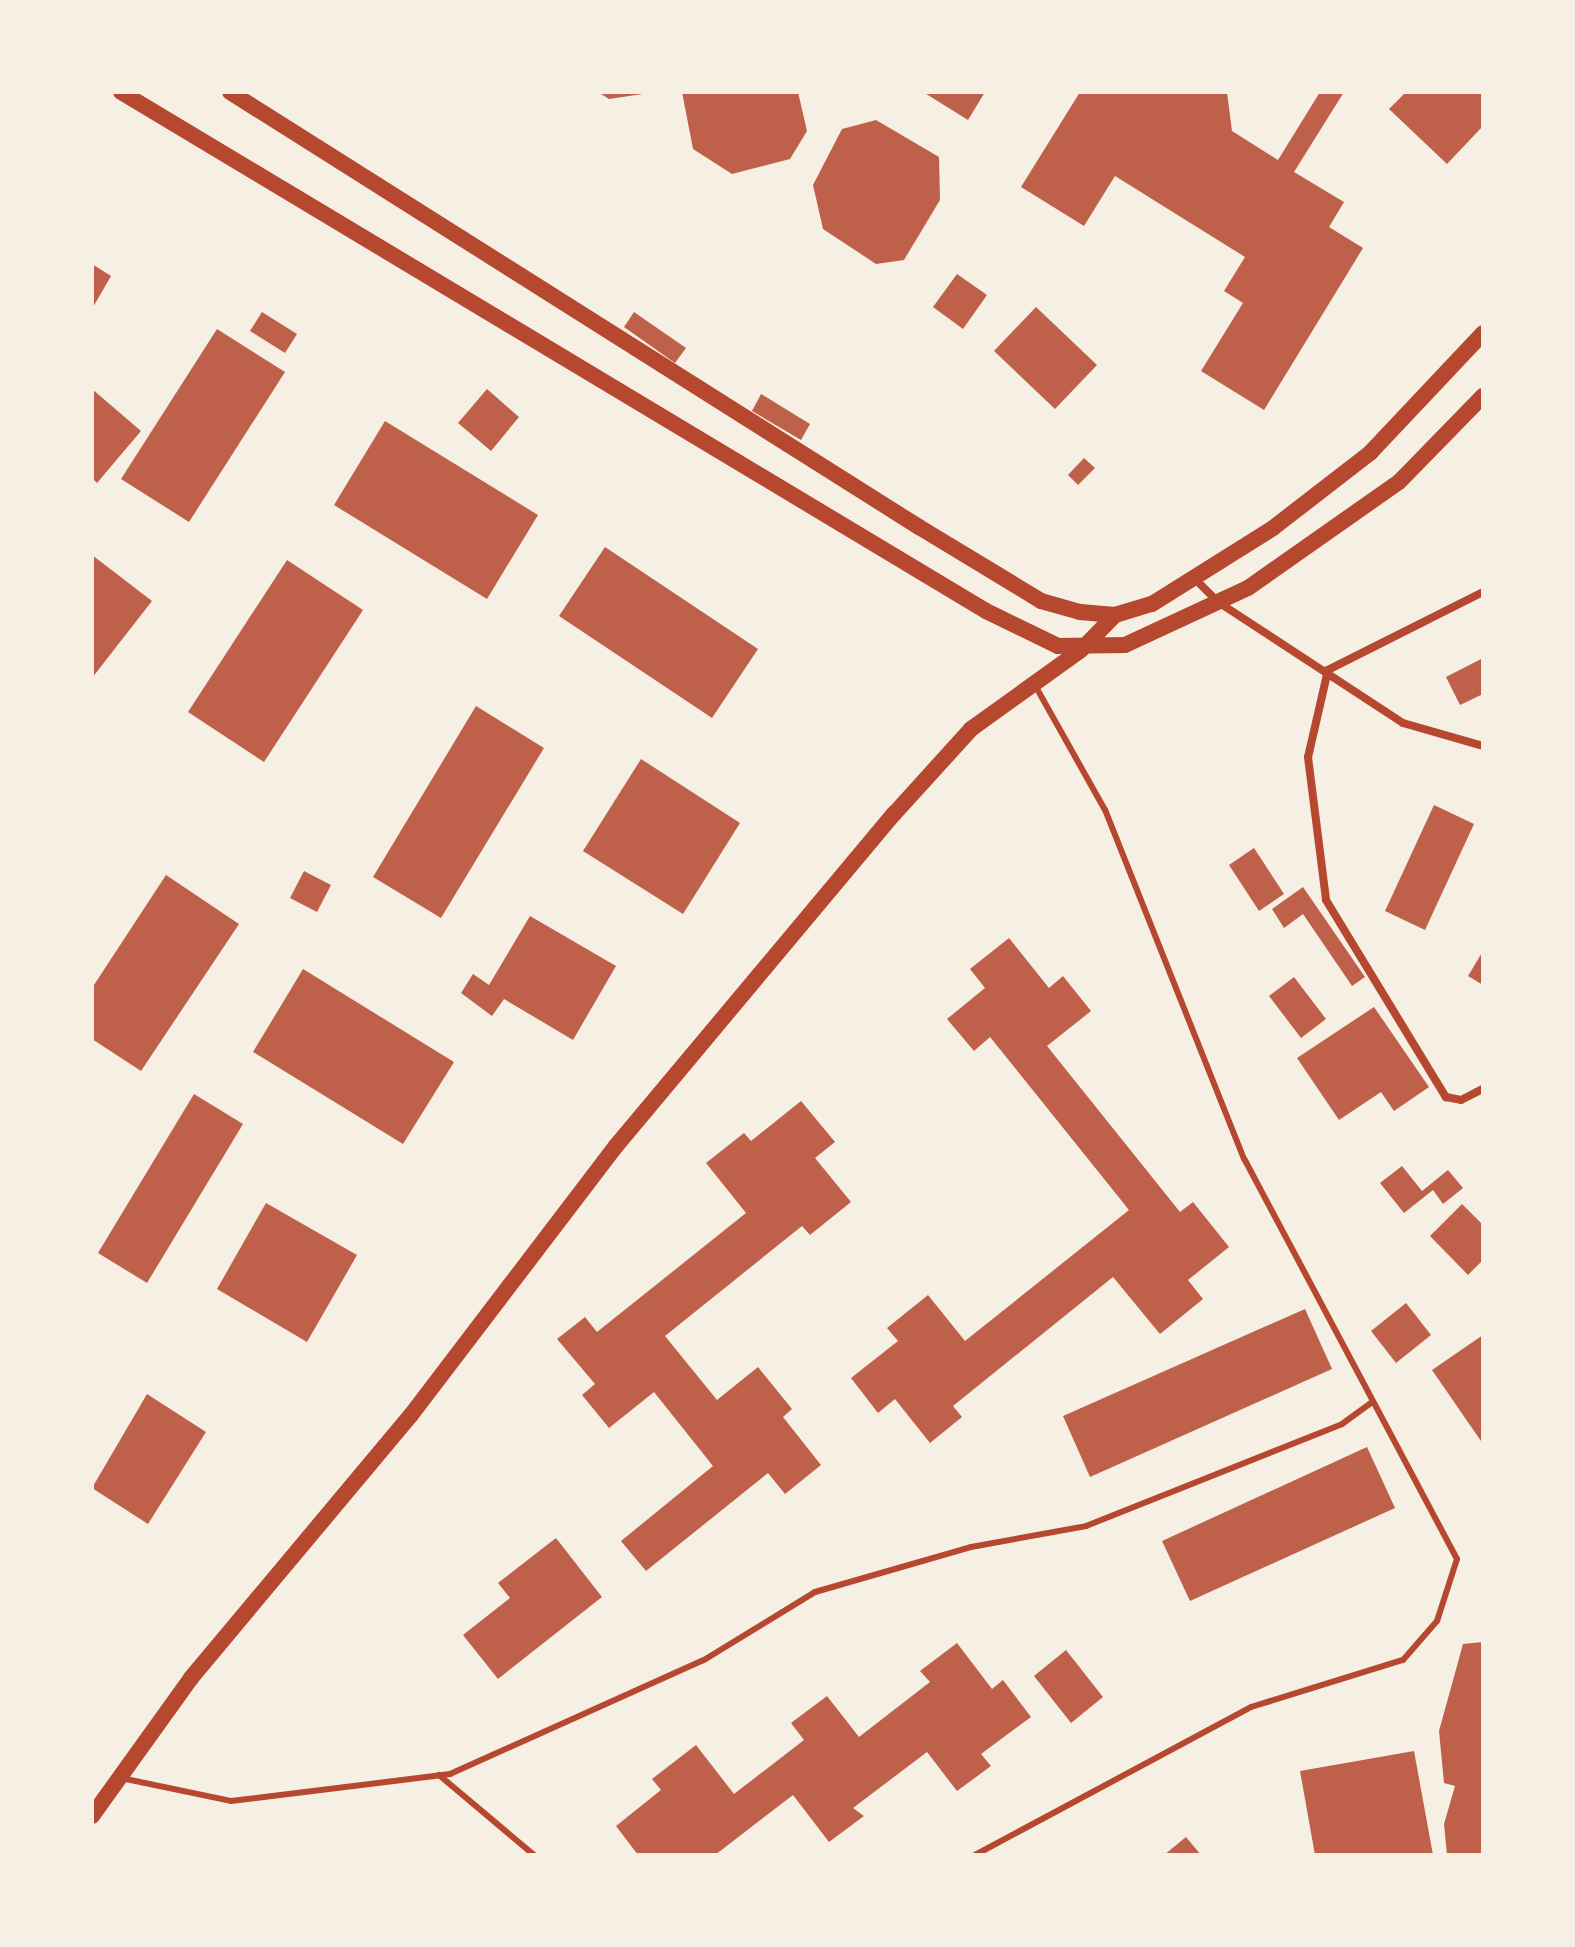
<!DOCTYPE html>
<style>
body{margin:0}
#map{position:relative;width:1575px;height:1947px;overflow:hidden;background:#f6efe4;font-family:Georgia,serif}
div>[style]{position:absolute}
.building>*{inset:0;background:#bf614a}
.service>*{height:6px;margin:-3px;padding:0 3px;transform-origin:3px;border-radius:3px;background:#b5482f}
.minor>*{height:8px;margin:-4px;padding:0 4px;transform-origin:4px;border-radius:4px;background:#b5482f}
.secondary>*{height:16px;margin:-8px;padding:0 8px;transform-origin:8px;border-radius:8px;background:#b5482f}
span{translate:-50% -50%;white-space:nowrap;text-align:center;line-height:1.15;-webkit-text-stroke:6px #f6efe4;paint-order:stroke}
.frame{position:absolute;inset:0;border:94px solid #f6efe4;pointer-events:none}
</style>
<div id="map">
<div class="building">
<div style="clip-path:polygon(598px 92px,643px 92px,643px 94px,609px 99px)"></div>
<div style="clip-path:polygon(682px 92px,798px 92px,807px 131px,790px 159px,732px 174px,693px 149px)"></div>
<div style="clip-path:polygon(923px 92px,985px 92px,968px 120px)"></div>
<div style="clip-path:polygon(1080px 92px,1227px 92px,1232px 131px,1278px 160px,1320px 92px,1344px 92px,1294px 172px,1344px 202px,1329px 227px,1363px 248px,1264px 410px,1201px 371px,1243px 303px,1224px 291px,1245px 257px,1115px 176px,1084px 226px,1021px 187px)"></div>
<div style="clip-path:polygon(1406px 92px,1483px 92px,1483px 126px,1447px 164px,1389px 109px)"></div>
<div style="clip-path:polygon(876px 120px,939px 157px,940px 200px,904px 260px,876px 264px,823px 229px,813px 185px,842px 129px)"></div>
<div style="clip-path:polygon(92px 264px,111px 276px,92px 309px)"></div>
<div style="clip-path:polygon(957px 274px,987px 295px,963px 329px,933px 307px)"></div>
<div style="clip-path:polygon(1036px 307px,1097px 365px,1055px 409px,994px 351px)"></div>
<div style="clip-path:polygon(262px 312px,297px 334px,285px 353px,250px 331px)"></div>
<div style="clip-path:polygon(634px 312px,686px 348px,675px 363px,624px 327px)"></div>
<div style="clip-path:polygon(217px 329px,285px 372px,189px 522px,121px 479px)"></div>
<div style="clip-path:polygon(92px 389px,141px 431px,97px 483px,92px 478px)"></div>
<div style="clip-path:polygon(487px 389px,519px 417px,491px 451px,458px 423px)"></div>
<div style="clip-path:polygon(761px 394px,810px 424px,801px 440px,752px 411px)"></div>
<div style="clip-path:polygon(385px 421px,538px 515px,487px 599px,334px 505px)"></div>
<div style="clip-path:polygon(1084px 458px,1095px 468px,1078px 485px,1068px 475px)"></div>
<div style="clip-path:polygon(605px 547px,758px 649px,712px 718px,559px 616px)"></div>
<div style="clip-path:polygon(92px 555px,152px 601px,92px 678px)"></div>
<div style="clip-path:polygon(287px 560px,363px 610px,264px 762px,188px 712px)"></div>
<div style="clip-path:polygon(1483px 658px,1483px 694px,1460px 705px,1446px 677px)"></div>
<div style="clip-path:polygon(476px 706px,544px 748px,441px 918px,373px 877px)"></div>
<div style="clip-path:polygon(641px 759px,740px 823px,683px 914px,583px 851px)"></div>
<div style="clip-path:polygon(1434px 805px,1474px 824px,1425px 930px,1385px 911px)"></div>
<div style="clip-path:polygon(1254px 848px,1284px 894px,1259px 911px,1229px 865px)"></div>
<div style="clip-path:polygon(304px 871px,331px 885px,317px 912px,290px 898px)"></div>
<div style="clip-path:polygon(166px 875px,239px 924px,141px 1071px,92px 1039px,92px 988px)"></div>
<div style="clip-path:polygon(1303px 887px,1365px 977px,1352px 986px,1303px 914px,1284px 928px,1272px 909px)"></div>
<div style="clip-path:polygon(530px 916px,616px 966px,573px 1040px,504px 999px,492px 1016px,461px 993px,473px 974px,489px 985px)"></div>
<div style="clip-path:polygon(1009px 938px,1049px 988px,1063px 976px,1091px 1011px,1047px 1046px,1180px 1212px,1193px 1202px,1229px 1247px,1188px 1280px,1203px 1299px,1160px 1334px,1113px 1277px,953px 1406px,962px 1417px,930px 1443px,895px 1399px,878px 1413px,851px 1378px,898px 1341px,887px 1328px,928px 1295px,965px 1341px,1129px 1210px,990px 1037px,974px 1051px,947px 1019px,985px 988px,970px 969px)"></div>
<div style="clip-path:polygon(1483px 951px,1483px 985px,1468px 976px)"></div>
<div style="clip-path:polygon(303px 969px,454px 1062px,403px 1144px,253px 1052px)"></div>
<div style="clip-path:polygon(1294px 977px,1326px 1019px,1301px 1038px,1269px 996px)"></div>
<div style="clip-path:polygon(1374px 1007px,1429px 1087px,1394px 1111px,1381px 1092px,1339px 1120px,1297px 1058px)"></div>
<div style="clip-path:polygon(194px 1094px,243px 1124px,147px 1283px,98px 1253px)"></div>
<div style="clip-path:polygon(801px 1101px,835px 1142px,815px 1158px,851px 1202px,810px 1235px,802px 1226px,665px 1336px,717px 1400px,758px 1367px,792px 1409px,783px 1417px,821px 1465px,785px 1494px,768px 1473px,646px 1571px,621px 1541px,713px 1466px,654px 1392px,609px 1428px,582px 1395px,595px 1384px,557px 1339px,585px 1317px,597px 1332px,746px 1213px,706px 1163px,744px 1133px,751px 1141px)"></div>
<div style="clip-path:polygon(1402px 1166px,1422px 1191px,1448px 1170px,1463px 1188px,1443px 1204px,1433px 1190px,1404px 1213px,1380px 1183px)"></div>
<div style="clip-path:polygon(266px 1203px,357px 1255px,307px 1342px,217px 1289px)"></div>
<div style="clip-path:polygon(1462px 1204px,1483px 1225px,1483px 1260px,1468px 1275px,1430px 1236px)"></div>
<div style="clip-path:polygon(1406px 1303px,1431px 1335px,1396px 1363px,1371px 1331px)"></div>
<div style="clip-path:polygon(1305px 1309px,1332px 1369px,1090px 1477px,1063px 1416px)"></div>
<div style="clip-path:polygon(1483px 1335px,1483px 1444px,1432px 1370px)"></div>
<div style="clip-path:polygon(147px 1394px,206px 1432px,148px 1524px,92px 1488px)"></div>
<div style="clip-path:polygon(1367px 1447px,1395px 1508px,1190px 1601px,1162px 1541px)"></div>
<div style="clip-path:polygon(556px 1538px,602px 1597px,498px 1679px,463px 1635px,510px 1598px,498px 1583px)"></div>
<div style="clip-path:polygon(1483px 1642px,1483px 1855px,1447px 1855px,1444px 1824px,1455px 1786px,1444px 1783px,1439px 1731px,1463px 1644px)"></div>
<div style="clip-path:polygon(957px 1643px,992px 1689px,1003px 1680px,1031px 1717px,981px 1754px,991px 1766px,957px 1791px,927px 1752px,853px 1808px,864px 1816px,829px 1842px,793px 1795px,715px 1855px,638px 1855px,616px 1826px,661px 1790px,652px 1779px,696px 1745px,734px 1794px,804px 1740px,791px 1723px,827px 1696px,859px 1737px,930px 1682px,920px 1671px)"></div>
<div style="clip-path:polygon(1066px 1650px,1103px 1697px,1071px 1723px,1034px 1676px)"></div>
<div style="clip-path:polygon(1414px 1751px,1433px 1855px,1315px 1855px,1300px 1771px)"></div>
<div style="clip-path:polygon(1186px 1837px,1201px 1855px,1164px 1855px)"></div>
</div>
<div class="service">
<div style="left:439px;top:1775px;width:124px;rotate:40.1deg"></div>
<div style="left:121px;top:1778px;width:112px;rotate:11.8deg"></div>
<div style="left:231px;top:1801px;width:221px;rotate:-7deg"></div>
<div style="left:450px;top:1774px;width:278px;rotate:-24.2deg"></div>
<div style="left:704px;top:1660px;width:130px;rotate:-31.5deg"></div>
<div style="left:815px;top:1592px;width:162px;rotate:-16.1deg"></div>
<div style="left:971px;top:1547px;width:117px;rotate:-10.3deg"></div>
<div style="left:1086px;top:1526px;width:276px;rotate:-21.7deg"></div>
<div style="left:1342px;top:1424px;width:37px;rotate:-36deg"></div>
<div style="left:975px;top:1855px;width:313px;rotate:-28.2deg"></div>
<div style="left:1251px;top:1707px;width:159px;rotate:-17.2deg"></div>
<div style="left:1403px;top:1660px;width:52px;rotate:-48.9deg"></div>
<div style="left:1437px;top:1621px;width:65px;rotate:-72.1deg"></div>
<div style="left:1457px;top:1559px;width:453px;rotate:-118deg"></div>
<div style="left:1244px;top:1159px;width:376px;rotate:-111.7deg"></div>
<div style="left:1105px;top:810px;width:141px;rotate:-119.3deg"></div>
</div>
<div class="minor">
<div style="left:1194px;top:578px;width:34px;rotate:45deg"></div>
<div style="left:1218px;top:602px;width:221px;rotate:33.2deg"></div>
<div style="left:1403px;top:723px;width:83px;rotate:16deg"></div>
<div style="left:1483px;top:592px;width:174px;rotate:153.3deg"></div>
<div style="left:1328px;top:670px;width:89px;rotate:102.9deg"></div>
<div style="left:1308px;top:757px;width:144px;rotate:82.8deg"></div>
<div style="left:1326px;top:900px;width:231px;rotate:58.7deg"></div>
<div style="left:1446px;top:1097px;width:15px;rotate:11deg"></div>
<div style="left:1461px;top:1100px;width:25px;rotate:-27deg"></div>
</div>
<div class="secondary">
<div style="left:121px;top:92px;width:1009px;rotate:30.96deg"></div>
<div style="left:986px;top:611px;width:80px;rotate:25.9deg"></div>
<div style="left:1058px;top:646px;width:67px;rotate:-0.9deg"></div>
<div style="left:1125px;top:645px;width:136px;rotate:-24.9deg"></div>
<div style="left:1248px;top:588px;width:184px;rotate:-35.1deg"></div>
<div style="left:1399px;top:482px;width:120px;rotate:-45.7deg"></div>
<div style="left:230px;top:92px;width:815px;rotate:32.27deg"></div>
<div style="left:919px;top:527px;width:143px;rotate:31.2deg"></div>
<div style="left:1041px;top:601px;width:41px;rotate:15.8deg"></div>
<div style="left:1080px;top:612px;width:35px;rotate:5deg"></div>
<div style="left:1115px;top:615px;width:39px;rotate:-17deg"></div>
<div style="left:1152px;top:604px;width:143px;rotate:-32.1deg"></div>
<div style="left:1273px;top:528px;width:123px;rotate:-37.7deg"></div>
<div style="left:1370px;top:453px;width:165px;rotate:-46.7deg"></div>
<div style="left:92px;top:1816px;width:170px;rotate:-54.3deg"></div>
<div style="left:191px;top:1678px;width:343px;rotate:-50.1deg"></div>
<div style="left:411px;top:1415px;width:338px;rotate:-52.7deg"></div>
<div style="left:616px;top:1146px;width:433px;rotate:-50.1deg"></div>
<div style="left:894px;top:814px;width:115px;rotate:-47.8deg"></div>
<div style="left:971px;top:729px;width:135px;rotate:-35.7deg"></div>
<div style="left:1081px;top:650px;width:49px;rotate:-45.8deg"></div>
</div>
<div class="frame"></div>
</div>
